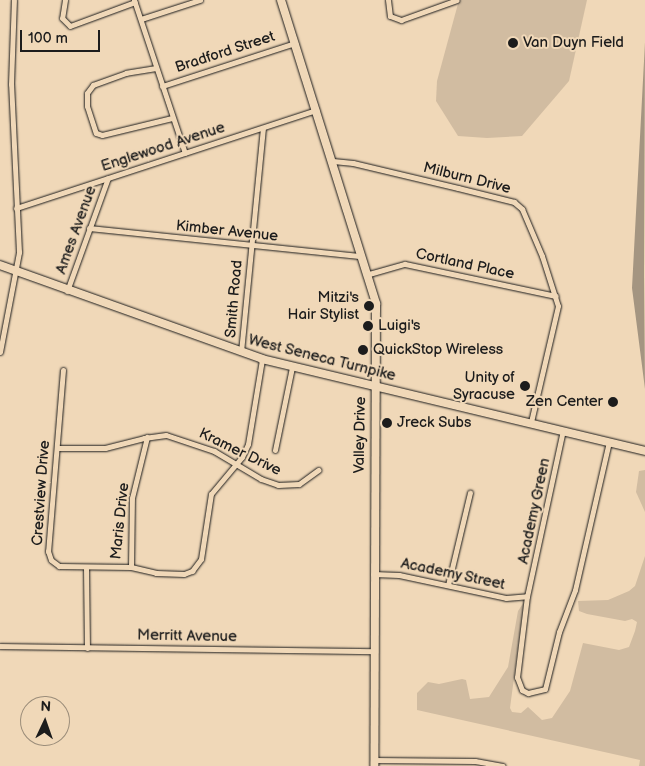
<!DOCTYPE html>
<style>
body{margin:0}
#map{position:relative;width:645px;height:766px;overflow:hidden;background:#f0d8b8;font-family:"Balsamiq Sans",sans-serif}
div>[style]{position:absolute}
.green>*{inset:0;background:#d1bca1}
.water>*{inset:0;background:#a49581}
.roads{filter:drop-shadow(0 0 1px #1c1c1c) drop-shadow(0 0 1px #1c1c1c)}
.street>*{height:5px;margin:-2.5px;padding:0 2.5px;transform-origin:2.5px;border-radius:2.5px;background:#f0d8b8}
.secondary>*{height:8px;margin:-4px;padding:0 4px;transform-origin:4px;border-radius:4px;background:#f0d8b8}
.primary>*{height:8px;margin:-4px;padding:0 4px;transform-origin:4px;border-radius:4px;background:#f0d8b8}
.dots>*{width:14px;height:14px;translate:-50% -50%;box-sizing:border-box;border:2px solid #f0d8b8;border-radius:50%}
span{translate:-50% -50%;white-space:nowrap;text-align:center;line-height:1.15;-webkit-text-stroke:4px #f0d8b8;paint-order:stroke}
.poi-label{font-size:15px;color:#1c1c1c}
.left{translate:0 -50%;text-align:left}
.right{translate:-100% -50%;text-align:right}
.street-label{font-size:15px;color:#1c1c1c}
.north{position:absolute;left:20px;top:696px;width:50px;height:50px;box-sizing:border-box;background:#f0d8b8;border:1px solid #9b8d7a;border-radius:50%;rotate:3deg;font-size:14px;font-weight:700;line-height:20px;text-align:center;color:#1c1c1c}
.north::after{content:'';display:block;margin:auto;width:18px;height:22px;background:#1c1c1c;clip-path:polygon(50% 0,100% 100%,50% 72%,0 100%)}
.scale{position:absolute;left:20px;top:30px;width:80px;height:22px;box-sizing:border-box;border:2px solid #1c1c1c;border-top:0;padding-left:6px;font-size:15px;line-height:18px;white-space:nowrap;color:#1c1c1c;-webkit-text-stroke:4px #f0d8b8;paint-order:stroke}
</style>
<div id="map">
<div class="green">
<div style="clip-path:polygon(459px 0,587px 0,569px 81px,522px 136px,487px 138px,458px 136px,436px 101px,437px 81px)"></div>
<div style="clip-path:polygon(645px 470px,645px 512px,636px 492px,639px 471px)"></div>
<div style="clip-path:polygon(645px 556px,645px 766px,639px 766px,640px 760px,417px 710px,417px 693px,428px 682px,439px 684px,462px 679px,466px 680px,470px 699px,489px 697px,508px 667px,518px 611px,524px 602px,510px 708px,512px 712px,521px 713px,528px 707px,542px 720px,552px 718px,570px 691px,583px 643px,619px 650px,629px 647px,635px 631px,637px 622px,632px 619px,625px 621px,587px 614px,579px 611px,578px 601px,608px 600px,629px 591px,635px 586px)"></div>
</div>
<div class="water">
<div style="clip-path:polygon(645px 42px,644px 274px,645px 389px,632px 288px)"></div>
</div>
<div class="roads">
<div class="street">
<div style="left:65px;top:0;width:18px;rotate:99deg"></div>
<div style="left:62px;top:18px;width:11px;rotate:45deg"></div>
<div style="left:70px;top:26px;width:69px;rotate:-20.3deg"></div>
<div style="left:134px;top:0;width:161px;rotate:71.6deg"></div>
<div style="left:388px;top:0;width:16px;rotate:83deg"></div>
<div style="left:390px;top:16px;width:12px;rotate:20deg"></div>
<div style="left:401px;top:20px;width:59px;rotate:-19.7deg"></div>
<div style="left:141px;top:19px;width:62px;rotate:-17.9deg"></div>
<div style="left:156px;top:68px;width:30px;rotate:171deg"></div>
<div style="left:126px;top:73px;width:35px;rotate:160deg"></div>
<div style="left:93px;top:85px;width:10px;rotate:127deg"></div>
<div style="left:87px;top:93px;width:13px;rotate:90deg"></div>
<div style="left:87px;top:106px;width:28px;rotate:72deg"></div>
<div style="left:96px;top:133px;width:6px;rotate:18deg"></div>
<div style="left:102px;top:135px;width:72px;rotate:-13.7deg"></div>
<div style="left:162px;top:86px;width:140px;rotate:-17.9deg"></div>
<div style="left:333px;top:161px;width:20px;rotate:6deg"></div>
<div style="left:353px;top:163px;width:108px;rotate:13.4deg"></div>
<div style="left:458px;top:188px;width:58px;rotate:14deg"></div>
<div style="left:514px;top:202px;width:11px;rotate:41deg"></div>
<div style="left:522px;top:209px;width:51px;rotate:66.9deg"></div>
<div style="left:542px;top:256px;width:52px;rotate:72.3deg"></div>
<div style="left:558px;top:306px;width:119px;rotate:103.1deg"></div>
<div style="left:16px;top:208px;width:316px;rotate:-18.1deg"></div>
<div style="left:89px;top:228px;width:274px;rotate:5.9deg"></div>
<div style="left:369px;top:274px;width:37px;rotate:-16deg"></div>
<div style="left:405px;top:264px;width:154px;rotate:12deg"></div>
<div style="left:67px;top:291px;width:120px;rotate:-70.1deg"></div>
<div style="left:0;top:352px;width:102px;rotate:-79.2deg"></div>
<div style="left:19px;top:252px;width:168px;rotate:-92.7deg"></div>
<div style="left:11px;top:84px;width:84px;rotate:-88deg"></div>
<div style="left:241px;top:352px;width:225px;rotate:-84.4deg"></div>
<div style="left:63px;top:370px;width:182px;rotate:94.7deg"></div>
<div style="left:48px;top:551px;width:9px;rotate:72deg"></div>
<div style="left:51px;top:560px;width:10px;rotate:37deg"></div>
<div style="left:59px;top:566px;width:72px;rotate:0.8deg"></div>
<div style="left:131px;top:567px;width:26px;rotate:13deg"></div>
<div style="left:156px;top:573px;width:28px;rotate:2deg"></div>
<div style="left:184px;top:574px;width:9px;rotate:-21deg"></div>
<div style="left:192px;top:571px;width:15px;rotate:-53deg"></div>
<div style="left:201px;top:559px;width:66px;rotate:-81.3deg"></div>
<div style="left:211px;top:494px;width:48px;rotate:-50deg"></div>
<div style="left:242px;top:457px;width:14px;rotate:-65deg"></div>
<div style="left:248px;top:444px;width:86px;rotate:-80.6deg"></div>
<div style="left:563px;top:430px;width:170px;rotate:102.2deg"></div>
<div style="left:527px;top:596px;width:82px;rotate:97deg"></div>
<div style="left:517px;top:677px;width:14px;rotate:69deg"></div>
<div style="left:522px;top:690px;width:7px;rotate:27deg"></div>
<div style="left:528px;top:693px;width:17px;rotate:-13deg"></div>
<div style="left:545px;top:689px;width:59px;rotate:-76.2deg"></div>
<div style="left:559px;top:632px;width:45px;rotate:-69.1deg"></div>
<div style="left:575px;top:590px;width:152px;rotate:-77.1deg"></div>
<div style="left:57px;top:448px;width:48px"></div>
<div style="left:105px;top:448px;width:40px;rotate:-14.4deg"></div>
<div style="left:144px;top:438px;width:22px;rotate:-8deg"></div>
<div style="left:166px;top:435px;width:51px;rotate:18.4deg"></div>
<div style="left:214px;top:451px;width:55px;rotate:30.8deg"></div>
<div style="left:261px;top:479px;width:18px;rotate:19deg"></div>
<div style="left:278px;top:485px;width:21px;rotate:-3deg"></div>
<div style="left:299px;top:484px;width:24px;rotate:-36deg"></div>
<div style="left:275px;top:450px;width:85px;rotate:-78.4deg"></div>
<div style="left:86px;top:567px;width:81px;rotate:89.3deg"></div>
<div style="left:131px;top:567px;width:69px;rotate:-89.2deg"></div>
<div style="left:132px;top:498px;width:63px;rotate:-76.2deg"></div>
<div style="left:373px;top:574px;width:26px;rotate:2deg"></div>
<div style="left:399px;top:575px;width:109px;rotate:12.1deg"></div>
<div style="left:506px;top:598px;width:21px;rotate:-5deg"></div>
<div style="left:448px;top:585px;width:95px;rotate:-76.6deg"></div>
<div style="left:0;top:646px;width:374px;rotate:0.8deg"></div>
<div style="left:374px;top:760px;width:101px;rotate:0.6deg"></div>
<div style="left:475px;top:761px;width:28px;rotate:10deg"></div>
</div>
<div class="secondary">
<div style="left:281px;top:0;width:318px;rotate:72.6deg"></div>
<div style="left:376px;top:304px;width:462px;rotate:90.2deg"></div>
</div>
<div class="primary">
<div style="left:0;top:265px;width:278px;rotate:19.7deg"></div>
<div style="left:262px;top:359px;width:394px;rotate:13.5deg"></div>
</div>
</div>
<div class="dots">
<div style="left:513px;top:43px;background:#1c1c1c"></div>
<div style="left:369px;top:306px;background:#1c1c1c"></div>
<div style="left:368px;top:326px;background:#1c1c1c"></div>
<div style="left:363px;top:350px;background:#1c1c1c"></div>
<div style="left:525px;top:386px;background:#1c1c1c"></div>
<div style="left:613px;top:402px;background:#1c1c1c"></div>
<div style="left:387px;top:423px;background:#1c1c1c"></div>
</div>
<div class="poi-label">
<span class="left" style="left:523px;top:43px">Van Duyn Field</span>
<span class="right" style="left:359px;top:306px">Mitzi's<br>Hair Stylist</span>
<span class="left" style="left:378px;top:326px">Luigi's</span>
<span class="left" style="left:373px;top:350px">QuickStop Wireless</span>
<span class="right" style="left:515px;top:386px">Unity of<br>Syracuse</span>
<span class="right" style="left:603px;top:402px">Zen Center</span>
<span class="left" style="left:397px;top:423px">Jreck Subs</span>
</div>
<div class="street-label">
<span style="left:225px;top:52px;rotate:-18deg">Bradford Street</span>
<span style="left:163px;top:147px;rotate:-18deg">Englewood Avenue</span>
<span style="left:467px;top:178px;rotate:14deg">Milburn Drive</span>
<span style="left:76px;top:230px;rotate:-70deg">Ames Avenue</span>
<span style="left:227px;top:231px;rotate:6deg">Kimber Avenue</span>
<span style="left:465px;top:264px;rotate:12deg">Cortland Place</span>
<span style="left:234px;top:299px;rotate:-85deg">Smith Road</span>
<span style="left:322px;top:358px;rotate:14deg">West Seneca Turnpike</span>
<span style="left:360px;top:435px;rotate:-89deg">Valley Drive</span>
<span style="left:240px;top:452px;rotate:26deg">Kramer Drive</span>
<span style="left:41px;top:493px;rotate:-86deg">Crestview Drive</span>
<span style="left:534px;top:511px;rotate:-78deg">Academy Green</span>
<span style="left:120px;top:521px;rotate:-84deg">Maris Drive</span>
<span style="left:453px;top:574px;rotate:12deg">Academy Street</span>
<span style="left:187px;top:636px;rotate:1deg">Merritt Avenue</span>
</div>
<div class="north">N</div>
<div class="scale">100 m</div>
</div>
